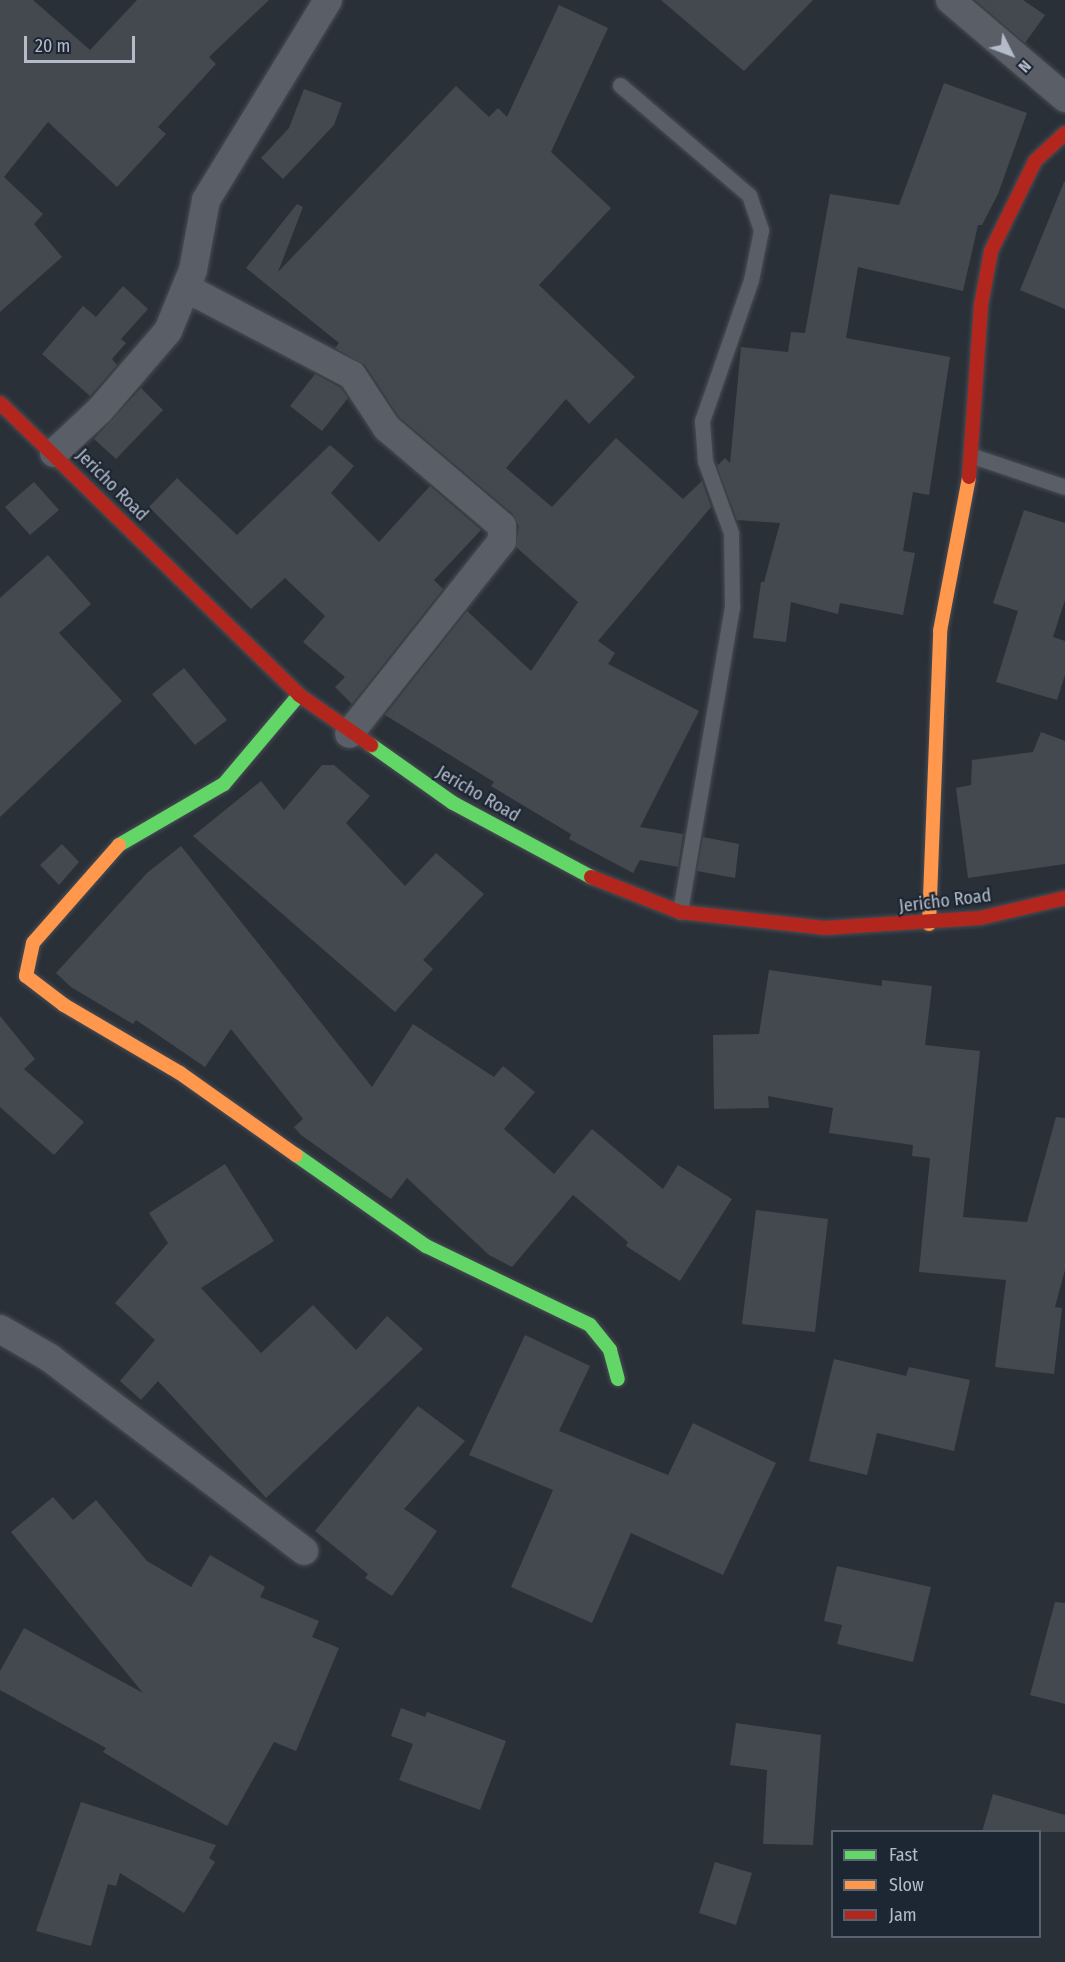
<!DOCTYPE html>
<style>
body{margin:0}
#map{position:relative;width:1065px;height:1962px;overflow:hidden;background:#2a3038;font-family:"Fira Sans Condensed",sans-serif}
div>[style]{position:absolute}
.building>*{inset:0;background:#444950}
.roads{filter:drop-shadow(0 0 2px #484c53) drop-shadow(0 0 2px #484c53)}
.lane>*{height:15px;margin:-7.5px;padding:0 7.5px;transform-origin:7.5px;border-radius:7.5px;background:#5a5e66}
.street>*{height:28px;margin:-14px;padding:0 14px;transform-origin:14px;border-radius:14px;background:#5a5e66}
.fast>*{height:14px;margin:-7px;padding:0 7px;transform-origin:7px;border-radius:7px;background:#63d668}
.slow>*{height:14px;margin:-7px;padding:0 7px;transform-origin:7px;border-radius:7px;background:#ff974d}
.jam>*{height:14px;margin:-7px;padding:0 7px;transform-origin:7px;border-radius:7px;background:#b3261e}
span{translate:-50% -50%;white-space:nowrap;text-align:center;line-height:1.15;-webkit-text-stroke:4.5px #1d2633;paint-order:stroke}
.street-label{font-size:18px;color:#b4bcc9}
.legend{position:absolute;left:831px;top:1830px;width:210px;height:108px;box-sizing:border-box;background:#1d2633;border:2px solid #59626f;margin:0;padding:8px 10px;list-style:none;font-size:18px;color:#b4bcc9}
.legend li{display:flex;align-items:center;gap:12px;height:30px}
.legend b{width:30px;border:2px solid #59626f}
.north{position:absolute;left:981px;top:24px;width:60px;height:60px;-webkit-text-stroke:4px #1d2633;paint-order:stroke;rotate:132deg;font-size:16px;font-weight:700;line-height:24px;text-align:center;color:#b4bcc9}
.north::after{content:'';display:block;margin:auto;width:21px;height:27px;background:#b4bcc9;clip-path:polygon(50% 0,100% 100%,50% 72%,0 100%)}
.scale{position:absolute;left:24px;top:36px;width:111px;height:27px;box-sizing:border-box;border:3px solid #b4bcc9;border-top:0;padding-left:8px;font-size:18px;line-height:21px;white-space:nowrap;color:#b4bcc9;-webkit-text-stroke:4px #1d2633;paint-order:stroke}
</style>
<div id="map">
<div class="building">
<div style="clip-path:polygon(0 0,33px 0,90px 50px,137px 0,269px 0,209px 57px,216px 64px,158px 127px,166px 134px,117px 187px,48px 122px,4px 177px,43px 214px,34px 224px,62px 257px,0 312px)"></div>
<div style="clip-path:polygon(661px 0,813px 0,744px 71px)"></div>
<div style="clip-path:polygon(975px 0,1023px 0,1045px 15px,1025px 43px)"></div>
<div style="clip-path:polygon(559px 5px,608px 28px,551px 152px,611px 208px,539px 285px,635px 377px,589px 424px,566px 399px,506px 468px,552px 507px,616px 438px,683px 499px,702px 481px,711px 507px,598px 641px,615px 653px,608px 664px,699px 711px,640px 827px,683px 834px,678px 867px,640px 860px,633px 873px,569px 839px,571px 834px,491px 786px,494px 782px,385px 715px,467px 611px,531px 671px,578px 602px,516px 547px,519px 526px,513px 514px,399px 417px,365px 365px,335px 348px,339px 343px,246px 268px,297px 204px,303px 207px,278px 272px,456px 86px,489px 117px,498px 108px,507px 117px)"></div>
<div style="clip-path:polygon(944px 83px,1027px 113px,998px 194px,982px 225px,978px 225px,963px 291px,858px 267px,846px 338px,950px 357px,929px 495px,913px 492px,903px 551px,915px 553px,903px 615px,840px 603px,838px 614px,791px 602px,786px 642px,753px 638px,761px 582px,764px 582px,780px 523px,737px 520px,717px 466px,725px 458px,730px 463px,741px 347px,788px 352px,791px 332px,805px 333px,830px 194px,899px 205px)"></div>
<div style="clip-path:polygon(304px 89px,342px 103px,334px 125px,283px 179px,261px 158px,289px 128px)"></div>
<div style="clip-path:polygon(1064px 182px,1065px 182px,1065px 309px,1020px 290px)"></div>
<div style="clip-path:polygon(123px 286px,148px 309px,121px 339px,126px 343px,112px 359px,117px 365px,90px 396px,42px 354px,83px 306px,96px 317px)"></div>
<div style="clip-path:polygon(315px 374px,341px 388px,348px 398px,322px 431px,290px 406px)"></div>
<div style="clip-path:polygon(141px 388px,163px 410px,116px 459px,94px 439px)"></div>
<div style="clip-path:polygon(330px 445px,354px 466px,331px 493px,379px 542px,430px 486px,481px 530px,434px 580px,443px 589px,352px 704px,335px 687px,345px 677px,303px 642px,325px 616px,285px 578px,251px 609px,149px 507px,177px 478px,237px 535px)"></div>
<div style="clip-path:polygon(34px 482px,59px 510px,30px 535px,5px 507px)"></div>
<div style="clip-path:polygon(1024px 510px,1065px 523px,1065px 600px,1053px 637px,1065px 641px,1065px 675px,1057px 700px,996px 682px,1018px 611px,993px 603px)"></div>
<div style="clip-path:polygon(48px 555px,91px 604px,59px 633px,122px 701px,0 817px,0 598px)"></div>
<div style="clip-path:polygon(184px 668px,227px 720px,195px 745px,152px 694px)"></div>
<div style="clip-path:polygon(1041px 732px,1065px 741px,1065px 864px,968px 878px,956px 788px,971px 785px,972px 760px,1033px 752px)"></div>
<div style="clip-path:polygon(322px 765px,334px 765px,370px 796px,346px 823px,405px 886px,436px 853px,484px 894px,423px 960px,433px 969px,395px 1012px,193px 836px,261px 781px,284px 810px)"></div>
<div style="clip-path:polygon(703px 837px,739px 844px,735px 878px,697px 871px)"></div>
<div style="clip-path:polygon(62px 844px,79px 862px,59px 885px,40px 865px)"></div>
<div style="clip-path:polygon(181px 846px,372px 1087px,413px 1024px,494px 1077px,503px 1066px,535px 1092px,504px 1129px,554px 1174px,592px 1129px,663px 1189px,678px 1165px,732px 1199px,680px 1281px,626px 1246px,628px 1242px,573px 1195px,512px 1267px,489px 1255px,407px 1178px,391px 1199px,301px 1135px,294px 1127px,303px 1119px,231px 1029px,205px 1067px,136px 1020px,133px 1024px,71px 987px,56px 973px,147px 873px)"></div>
<div style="clip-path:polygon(769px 970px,882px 986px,882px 980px,932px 986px,925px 1045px,980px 1051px,963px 1217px,1027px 1222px,1056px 1117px,1065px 1118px,1065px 1270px,1055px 1307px,1062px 1308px,1054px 1374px,995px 1367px,1006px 1280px,919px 1272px,930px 1158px,912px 1156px,913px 1145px,829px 1133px,833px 1108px,768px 1096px,769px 1108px,714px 1109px,713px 1035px,759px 1034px)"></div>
<div style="clip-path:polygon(0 1016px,35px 1059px,24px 1069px,84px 1122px,54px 1155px,0 1107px)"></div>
<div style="clip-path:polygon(225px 1164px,274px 1241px,201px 1288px,261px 1353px,313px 1305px,356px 1350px,387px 1316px,423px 1349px,266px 1498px,158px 1381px,141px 1400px,120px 1381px,155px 1340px,115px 1303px,168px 1243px,149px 1213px)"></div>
<div style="clip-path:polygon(756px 1210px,828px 1219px,815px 1332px,742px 1324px)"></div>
<div style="clip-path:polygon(525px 1335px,590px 1366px,559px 1431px,668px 1475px,693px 1423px,776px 1463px,723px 1575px,631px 1533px,592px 1623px,511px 1587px,553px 1490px,469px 1455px)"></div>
<div style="clip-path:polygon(834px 1359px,906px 1376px,909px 1367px,970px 1380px,954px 1451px,877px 1433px,867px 1475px,809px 1461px)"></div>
<div style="clip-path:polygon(418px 1406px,465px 1441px,404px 1509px,437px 1531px,392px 1596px,365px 1578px,368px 1574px,315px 1531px)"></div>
<div style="clip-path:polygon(53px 1497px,73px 1520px,96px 1500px,147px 1561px,191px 1587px,210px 1555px,265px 1587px,260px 1597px,319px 1621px,312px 1637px,339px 1648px,296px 1751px,274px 1742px,227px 1826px,103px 1752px,106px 1748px,0 1690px,0 1671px,24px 1628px,143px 1693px,11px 1532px)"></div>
<div style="clip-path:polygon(837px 1566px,931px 1587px,913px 1662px,837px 1644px,842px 1625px,824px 1621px)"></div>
<div style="clip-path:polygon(1055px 1602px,1065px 1603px,1065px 1704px,1030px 1695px)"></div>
<div style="clip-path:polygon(401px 1708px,425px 1717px,427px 1712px,506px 1741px,480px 1810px,399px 1780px,413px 1744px,391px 1736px)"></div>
<div style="clip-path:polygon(736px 1723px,821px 1735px,813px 1845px,763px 1844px,767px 1770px,730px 1765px)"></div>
<div style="clip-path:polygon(993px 1794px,1065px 1815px,1065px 1832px,982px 1832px)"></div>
<div style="clip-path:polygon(81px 1802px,216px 1845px,209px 1858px,215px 1862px,184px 1913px,120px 1873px,116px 1886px,108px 1884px,91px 1946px,36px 1931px)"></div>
<div style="clip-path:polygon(715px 1862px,752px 1873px,736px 1925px,699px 1913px)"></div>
</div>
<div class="roads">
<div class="lane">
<div style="left:620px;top:85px;width:170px;rotate:40.5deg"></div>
<div style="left:749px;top:195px;width:37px;rotate:71deg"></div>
<div style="left:761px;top:230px;width:51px;rotate:101.3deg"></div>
<div style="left:751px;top:280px;width:149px;rotate:109.2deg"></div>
<div style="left:702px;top:421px;width:40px;rotate:85.7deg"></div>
<div style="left:705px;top:461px;width:77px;rotate:70.1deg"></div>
<div style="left:731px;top:533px;width:74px;rotate:89.2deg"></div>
<div style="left:732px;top:607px;width:309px;rotate:99.7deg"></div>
<div style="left:973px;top:456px;width:97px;rotate:18.6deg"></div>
</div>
<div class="street">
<div style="left:950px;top:0;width:151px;rotate:40.4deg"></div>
<div style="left:186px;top:288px;width:187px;rotate:27.7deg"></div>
<div style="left:352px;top:375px;width:64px;rotate:56.6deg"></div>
<div style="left:387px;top:428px;width:151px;rotate:40.4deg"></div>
<div style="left:502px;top:526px;width:15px;rotate:90deg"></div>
<div style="left:502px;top:541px;width:246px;rotate:128.4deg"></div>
<div style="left:54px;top:453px;width:63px;rotate:-43.1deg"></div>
<div style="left:100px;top:410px;width:104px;rotate:-49.3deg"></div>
<div style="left:168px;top:331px;width:66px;rotate:-67.7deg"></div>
<div style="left:193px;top:270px;width:71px;rotate:-79.5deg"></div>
<div style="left:206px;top:200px;width:234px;rotate:-58.6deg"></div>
<div style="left:0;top:1329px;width:58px;rotate:30.1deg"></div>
<div style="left:50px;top:1358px;width:319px;rotate:37.2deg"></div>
</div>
<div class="fast">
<div style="left:371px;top:745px;width:100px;rotate:35.3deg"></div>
<div style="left:453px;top:803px;width:157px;rotate:28.2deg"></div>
<div style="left:119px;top:845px;width:121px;rotate:-30.2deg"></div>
<div style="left:224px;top:784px;width:116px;rotate:-49.9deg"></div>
<div style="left:296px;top:1155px;width:159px;rotate:35deg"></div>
<div style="left:426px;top:1246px;width:182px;rotate:25.7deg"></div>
<div style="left:590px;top:1325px;width:32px;rotate:51deg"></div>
<div style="left:610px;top:1350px;width:30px;rotate:75deg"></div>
</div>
<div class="slow">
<div style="left:119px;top:845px;width:130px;rotate:131.3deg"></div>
<div style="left:33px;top:943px;width:34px;rotate:102deg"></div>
<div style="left:26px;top:976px;width:48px;rotate:37.3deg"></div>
<div style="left:64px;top:1005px;width:134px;rotate:30.4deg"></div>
<div style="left:180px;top:1073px;width:142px;rotate:35.3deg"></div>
<div style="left:929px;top:924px;width:293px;rotate:-87.8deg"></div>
<div style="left:940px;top:631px;width:157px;rotate:-79.3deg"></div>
</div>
<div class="jam">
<div style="left:0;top:403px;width:418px;rotate:44.3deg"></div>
<div style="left:299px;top:695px;width:88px;rotate:34.8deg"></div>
<div style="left:969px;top:477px;width:172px;rotate:-86deg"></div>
<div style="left:981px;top:305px;width:55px;rotate:-79.5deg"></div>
<div style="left:991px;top:251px;width:100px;rotate:-63.9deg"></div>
<div style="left:1035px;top:161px;width:41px;rotate:-43deg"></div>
<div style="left:591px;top:877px;width:96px;rotate:21.5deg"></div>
<div style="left:680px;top:912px;width:145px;rotate:6.3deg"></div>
<div style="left:824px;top:928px;width:156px;rotate:-3.7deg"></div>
<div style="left:980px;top:918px;width:87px;rotate:-13.2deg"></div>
</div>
</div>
<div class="street-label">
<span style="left:112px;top:485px;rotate:45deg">Jericho Road</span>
<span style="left:478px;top:794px;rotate:30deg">Jericho Road</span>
<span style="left:945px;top:901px;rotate:-7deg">Jericho Road</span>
</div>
<ul class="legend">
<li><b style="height:8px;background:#63d668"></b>Fast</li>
<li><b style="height:8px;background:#ff974d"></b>Slow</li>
<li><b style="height:8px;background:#b3261e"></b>Jam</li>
</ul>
<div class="north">N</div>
<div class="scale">20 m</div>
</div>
